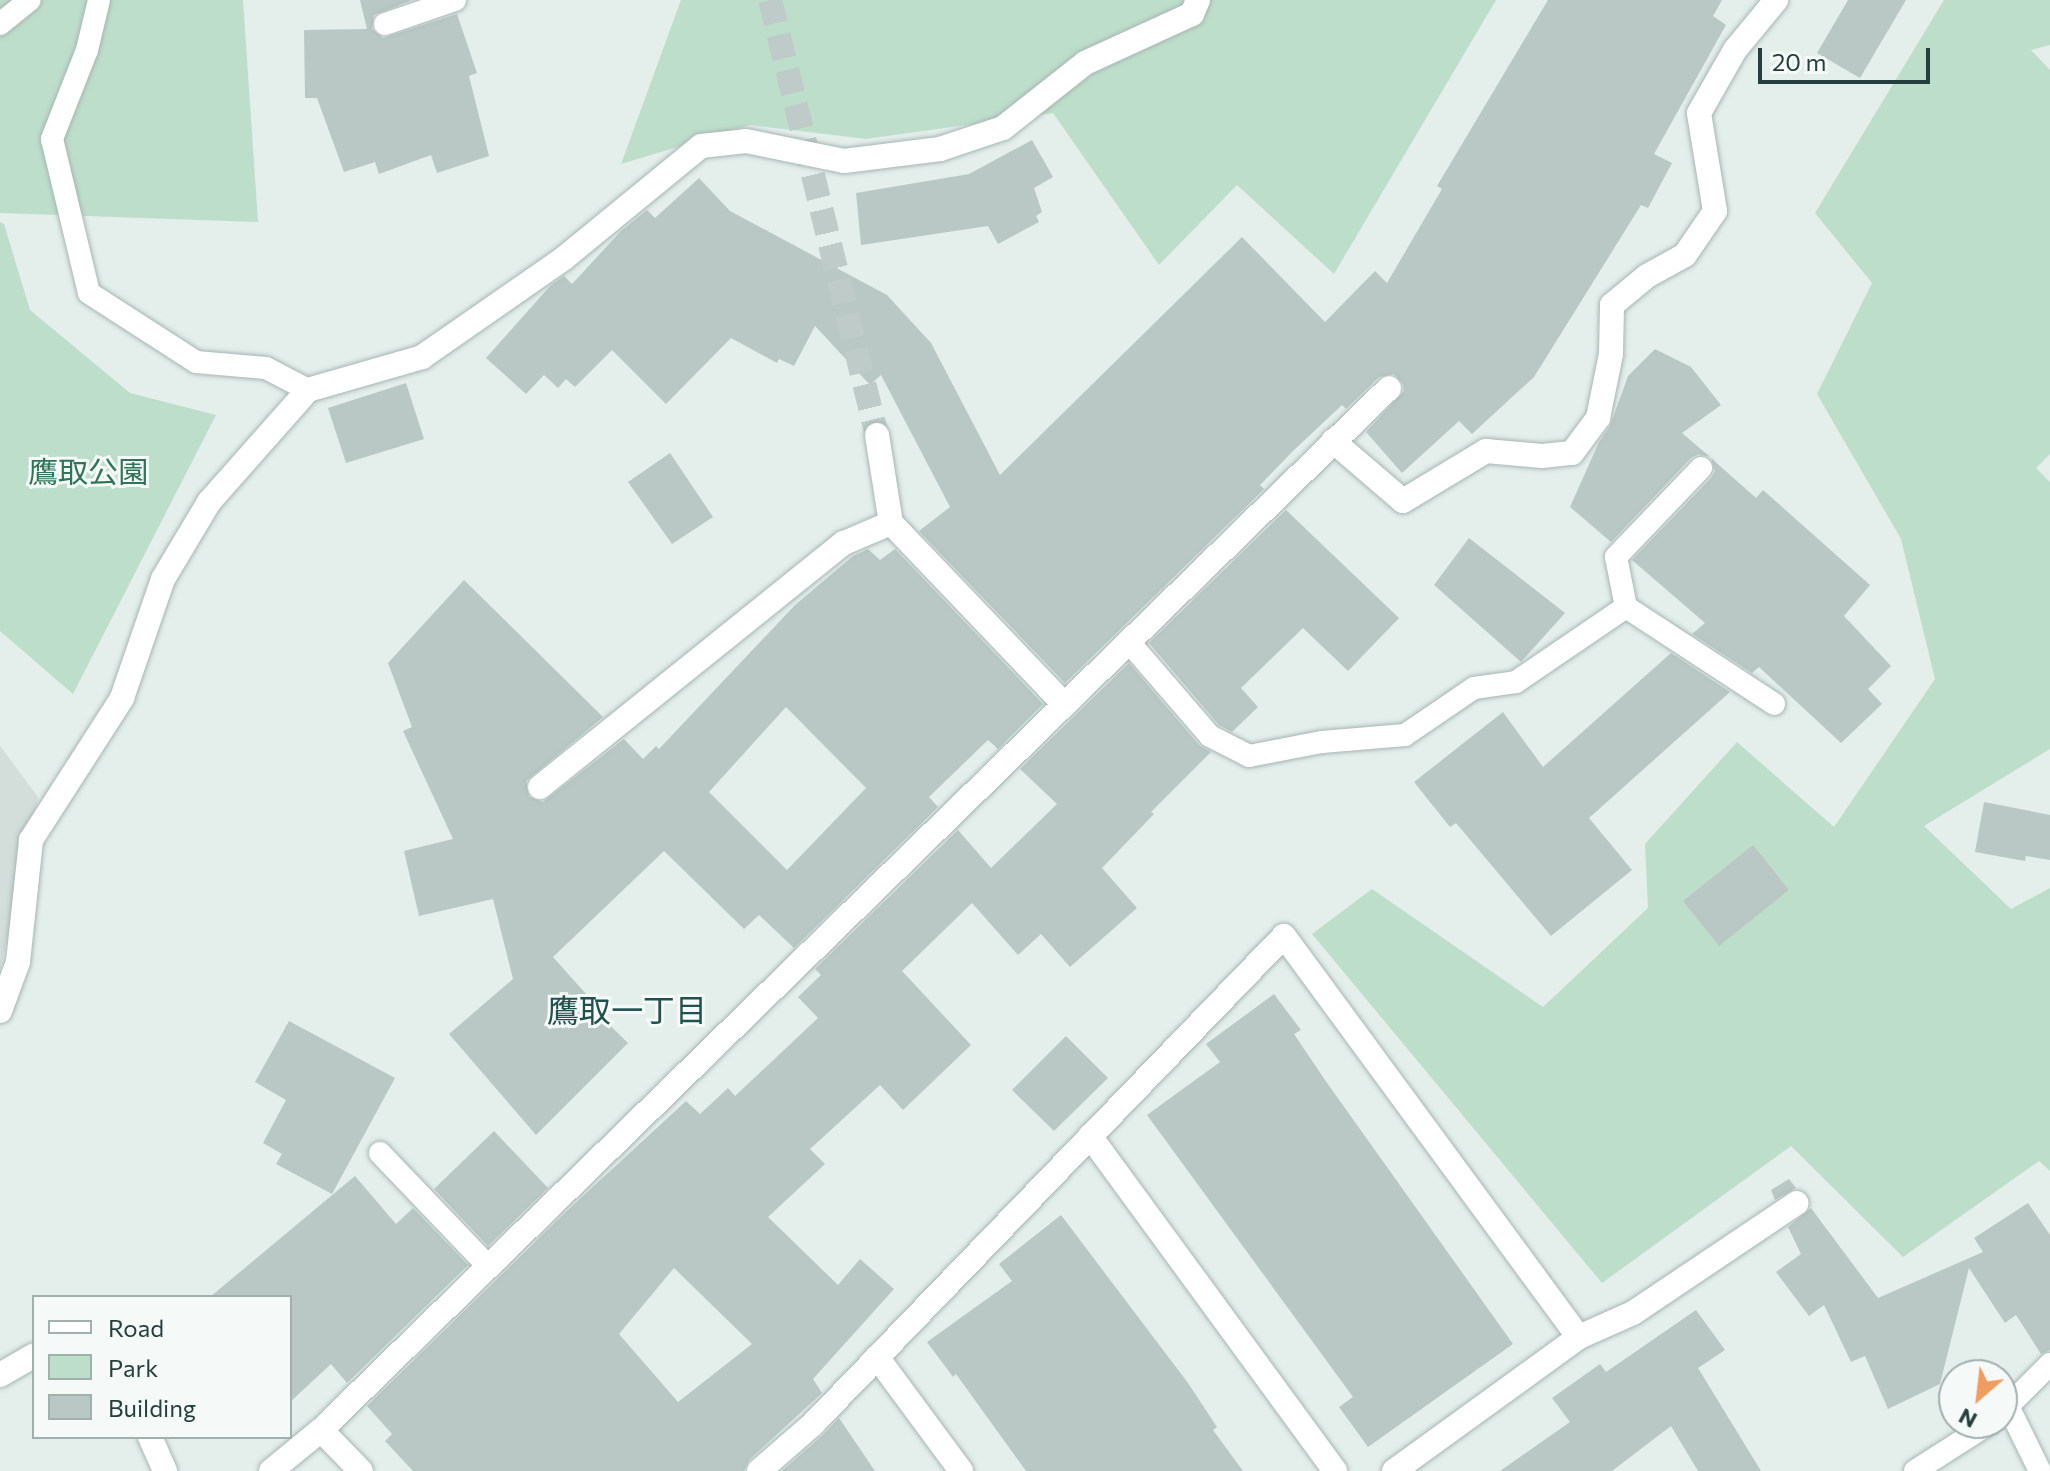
<!DOCTYPE html>
<meta charset="utf-8">
<style>
body{margin:0}
#map{position:relative;width:2050px;height:1471px;overflow:hidden;background:#e4eeeb;font-family:Commissioner,"Noto Sans JP",sans-serif}
div>[style]{position:absolute}
.built>*{inset:0;background:#d3ddda}
.green>*{inset:0;background:#bedecc}
.building>*{inset:0;background:#bac8c5}
.minor-tunnel>*{height:24px;margin-top:-12px;transform-origin:0;background:repeating-linear-gradient(90deg,#becbc8 0 24px,transparent 0 36px)}
.roads{filter:drop-shadow(0 0 2px #a7b6b3) drop-shadow(0 0 2px #a7b6b3)}
.service>*{height:22px;margin:-11px;padding:0 11px;transform-origin:11px;border-radius:11px;background:#fff}
.minor>*{height:24px;margin:-12px;padding:0 12px;transform-origin:12px;border-radius:12px;background:#fff}
span{translate:-50% -50%;white-space:nowrap;text-align:center;line-height:1.15;-webkit-text-stroke:6px #f5faf8;paint-order:stroke}
.park-label{font-size:30px;color:#2e7657}
.neighbourhood-label{font-size:32px;color:#20514e}
.legend{position:absolute;left:32px;top:1295px;width:260px;height:144px;box-sizing:border-box;background:#f5faf8;border:2px solid #a1afad;margin:0;padding:10px 14px;list-style:none;font-size:24px;color:#243f3d}
.legend li{display:flex;align-items:center;gap:16px;height:40px}
.legend b{width:40px;border:2px solid #a1afad}
.north{position:absolute;left:1938px;top:1359px;width:80px;height:80px;box-sizing:border-box;background:#f5faf8;border:2px solid #a1afad;border-radius:50%;rotate:208deg;font-size:22px;font-weight:700;line-height:32px;text-align:center;color:#243f3d}
.north::after{content:'';display:block;margin:auto;width:28px;height:36px;background:#ef9d61;clip-path:polygon(50% 0,100% 100%,50% 72%,0 100%)}
.scale{position:absolute;left:1758px;top:48px;width:172px;height:36px;box-sizing:border-box;border:4px solid #243f3d;border-top:0;padding-left:10px;font-size:24px;line-height:28px;white-space:nowrap;color:#243f3d;-webkit-text-stroke:6px #f5faf8;paint-order:stroke}
</style>
<div id="map">
<div class="built">
<div style="clip-path:polygon(0 746px,38px 797px,0 971px)"></div>
</div>
<div class="green">
<div style="clip-path:polygon(0 0,243px 0,258px 222px,0 213px)"></div>
<div style="clip-path:polygon(681px 0,1496px 0,1334px 274px,1237px 185px,1159px 265px,1053px 113px,866px 139px,750px 125px,621px 164px)"></div>
<div style="clip-path:polygon(1944px 0,2050px 0,2050px 45px,2031px 50px,2050px 70px,2050px 454px,2036px 468px,2050px 482px,2050px 749px,1924px 826px,2011px 909px,2050px 888px,2050px 1171px,2039px 1161px,1903px 1257px,1791px 1146px,1602px 1283px,1312px 934px,1372px 889px,1543px 1007px,1648px 908px,1645px 844px,1737px 742px,1834px 827px,1935px 679px,1901px 539px,1817px 394px,1872px 283px,1815px 213px)"></div>
<div style="clip-path:polygon(0 222px,4px 224px,30px 310px,130px 393px,216px 415px,73px 694px,0 631px)"></div>
</div>
<div class="building">
<div style="clip-path:polygon(360px 0,412px 0,374px 15px,372px 29px,383px 38px,457px 14px,477px 73px,469px 76px,489px 156px,437px 173px,431px 155px,379px 174px,375px 162px,344px 172px,317px 98px,305px 98px,304px 30px,367px 29px)"></div>
<div style="clip-path:polygon(1548px 0,1722px 0,1713px 16px,1726px 25px,1654px 154px,1672px 163px,1648px 208px,1641px 205px,1534px 377px,1472px 434px,1459px 421px,1402px 473px,1366px 432px,1404px 391px,1403px 384px,1394px 374px,1379px 377px,1346px 409px,1342px 405px,1293px 451px,1260px 485px,1264px 489px,1065px 683px,919px 531px,950px 507px,881px 375px,870px 385px,815px 326px,794px 366px,779px 359px,777px 363px,731px 338px,666px 404px,612px 350px,575px 387px,566px 379px,558px 388px,544px 375px,526px 394px,486px 358px,551px 285px,564px 276px,572px 284px,621px 231px,647px 210px,655px 218px,699px 178px,730px 211px,887px 295px,931px 343px,1000px 475px,1242px 237px,1325px 322px,1375px 271px,1387px 283px,1442px 189px,1437px 186px)"></div>
<div style="clip-path:polygon(1848px 0,1906px 0,1860px 78px,1817px 53px)"></div>
<div style="clip-path:polygon(1032px 140px,1053px 177px,1034px 188px,1042px 212px,1036px 216px,1039px 222px,998px 244px,988px 226px,861px 245px,856px 193px,969px 174px)"></div>
<div style="clip-path:polygon(1655px 349px,1691px 367px,1721px 405px,1682px 433px,1710px 457px,1698px 454px,1691px 458px,1611px 542px,1570px 507px,1599px 442px,1610px 426px,1628px 376px)"></div>
<div style="clip-path:polygon(406px 383px,424px 439px,346px 463px,328px 408px)"></div>
<div style="clip-path:polygon(670px 453px,713px 517px,672px 544px,628px 482px)"></div>
<div style="clip-path:polygon(1711px 458px,1756px 498px,1763px 490px,1870px 585px,1844px 616px,1891px 666px,1868px 689px,1882px 704px,1841px 743px,1759px 667px,1752px 673px,1692px 634px,1705px 623px,1632px 560px,1711px 478px,1715px 471px)"></div>
<div style="clip-path:polygon(1286px 510px,1399px 618px,1348px 671px,1303px 628px,1241px 688px,1258px 707px,1232px 732px,1219px 725px,1149px 643px)"></div>
<div style="clip-path:polygon(1469px 538px,1565px 613px,1521px 662px,1434px 585px)"></div>
<div style="clip-path:polygon(evenodd,868px 549px,880px 560px,895px 549px,1043px 704px,998px 749px,988px 740px,929px 797px,938px 807px,794px 948px,759px 915px,744px 929px,664px 851px,553px 957px,595px 1004px,591px 1007px,628px 1043px,536px 1135px,449px 1034px,513px 979px,493px 899px,419px 916px,404px 851px,453px 839px,403px 731px,412px 727px,388px 663px,464px 580px,603px 717px,526px 781px,529px 797px,543px 802px,624px 739px,643px 759px,656px 746px,659px 749px,795px 605px,853px 556px,868px 549px,786px 707px,866px 788px,787px 870px,709px 792px,786px 707px)"></div>
<div style="clip-path:polygon(1671px 653px,1730px 692px,1589px 818px,1632px 870px,1551px 936px,1456px 823px,1450px 827px,1414px 782px,1503px 712px,1543px 767px)"></div>
<div style="clip-path:polygon(evenodd,1129px 663px,1199px 745px,1211px 752px,1151px 812px,1154px 814px,1102px 868px,1137px 908px,1070px 967px,1041px 934px,1018px 955px,972px 903px,902px 971px,971px 1045px,903px 1110px,880px 1085px,810px 1149px,825px 1164px,768px 1217px,838px 1285px,860px 1259px,894px 1289px,813px 1379px,822px 1393px,749px 1460px,744px 1471px,413px 1471px,385px 1441px,392px 1434px,367px 1406px,569px 1209px,686px 1101px,700px 1114px,728px 1088px,735px 1096px,818px 1018px,798px 997px,821px 975px,815px 969px,958px 830px,991px 868px,1057px 804px,1020px 769px,1129px 663px,674px 1268px,752px 1344px,678px 1402px,619px 1334px,674px 1268px)"></div>
<div style="clip-path:polygon(1984px 802px,2050px 815px,2050px 860px,2026px 856px,2025px 861px,1975px 852px)"></div>
<div style="clip-path:polygon(1753px 845px,1789px 890px,1719px 946px,1683px 901px)"></div>
<div style="clip-path:polygon(1274px 994px,1301px 1030px,1294px 1034px,1325px 1080px,1513px 1344px,1368px 1447px,1339px 1407px,1353px 1397px,1147px 1115px,1220px 1062px,1206px 1044px)"></div>
<div style="clip-path:polygon(289px 1021px,395px 1078px,332px 1194px,276px 1164px,282px 1154px,263px 1143px,286px 1100px,255px 1082px)"></div>
<div style="clip-path:polygon(1066px 1036px,1108px 1078px,1054px 1131px,1012px 1090px)"></div>
<div style="clip-path:polygon(494px 1131px,548px 1188px,488px 1246px,434px 1189px)"></div>
<div style="clip-path:polygon(355px 1176px,396px 1224px,413px 1208px,468px 1265px,347px 1383px,331px 1364px,290px 1402px,290px 1297px,210px 1297px)"></div>
<div style="clip-path:polygon(1789px 1179px,1796px 1188px,1775px 1200px,1771px 1190px)"></div>
<div style="clip-path:polygon(2028px 1203px,2050px 1235px,2050px 1350px,2041px 1354px,2016px 1315px,2005px 1323px,1969px 1268px,1940px 1384px,1888px 1409px,1865px 1356px,1851px 1362px,1824px 1305px,1809px 1316px,1776px 1272px,1801px 1254px,1788px 1227px,1811px 1208px,1878px 1298px,1983px 1252px,1974px 1238px)"></div>
<div style="clip-path:polygon(1061px 1215px,1188px 1383px,1217px 1427px,1213px 1430px,1243px 1471px,1026px 1471px,956px 1374px,953px 1377px,927px 1342px,1012px 1281px,999px 1264px)"></div>
<div style="clip-path:polygon(1696px 1310px,1725px 1350px,1698px 1368px,1761px 1471px,1698px 1471px,1671px 1426px,1612px 1471px,1500px 1471px,1570px 1422px,1552px 1398px,1600px 1364px,1606px 1372px)"></div>
<div style="clip-path:polygon(839px 1418px,875px 1471px,782px 1471px,823px 1435px)"></div>
</div>
<div class="minor-tunnel">
<div style="left:770px;top:0;width:448px;rotate:76.2deg"></div>
</div>
<div class="roads">
<div class="service">
<div style="left:99px;top:0;width:51px;rotate:103.5deg"></div>
<div style="left:87px;top:50px;width:96px;rotate:111.5deg"></div>
<div style="left:52px;top:139px;width:158px;rotate:76.5deg"></div>
<div style="left:89px;top:293px;width:127px;rotate:32.8deg"></div>
<div style="left:196px;top:362px;width:70px;rotate:4.9deg"></div>
<div style="left:266px;top:368px;width:47px;rotate:27.6deg"></div>
<div style="left:0;top:24px;width:38px;rotate:-39deg"></div>
<div style="left:385px;top:24px;width:74px;rotate:-18.9deg"></div>
<div style="left:1701px;top:468px;width:123px;rotate:133.7deg"></div>
<div style="left:1616px;top:557px;width:51px;rotate:78.7deg"></div>
<div style="left:1626px;top:607px;width:177px;rotate:33.2deg"></div>
<div style="left:1128px;top:641px;width:125px;rotate:49.2deg"></div>
<div style="left:1210px;top:736px;width:44px;rotate:27.1deg"></div>
<div style="left:1249px;top:756px;width:74px;rotate:-10.9deg"></div>
<div style="left:1322px;top:742px;width:83px;rotate:-4.8deg"></div>
<div style="left:1405px;top:735px;width:83px;rotate:-34.3deg"></div>
<div style="left:1474px;top:688px;width:42px;rotate:-8.1deg"></div>
<div style="left:1516px;top:682px;width:133px;rotate:-34.3deg"></div>
<div style="left:380px;top:1153px;width:156px;rotate:46.3deg"></div>
<div style="left:2008px;top:1406px;width:72px;rotate:63.8deg"></div>
<div style="left:2002px;top:1412px;width:68px;rotate:-45deg"></div>
<div style="left:1915px;top:1471px;width:89px;rotate:-32.6deg"></div>
</div>
<div class="minor">
<div style="left:877px;top:435px;width:89px;rotate:81deg"></div>
<div style="left:891px;top:523px;width:250px;rotate:46.3deg"></div>
<div style="left:1333px;top:441px;width:92px;rotate:40.6deg"></div>
<div style="left:1403px;top:501px;width:97px;rotate:-31.1deg"></div>
<div style="left:1486px;top:451px;width:56px;rotate:5.1deg"></div>
<div style="left:1542px;top:456px;width:30px;rotate:-6deg"></div>
<div style="left:1572px;top:453px;width:44px;rotate:-53.4deg"></div>
<div style="left:1598px;top:418px;width:65px;rotate:-78.5deg"></div>
<div style="left:1611px;top:354px;width:49px;rotate:-88.8deg"></div>
<div style="left:1612px;top:305px;width:45px;rotate:-39.6deg"></div>
<div style="left:1647px;top:276px;width:43px;rotate:-28.9deg"></div>
<div style="left:1685px;top:255px;width:53px;rotate:-55.7deg"></div>
<div style="left:1715px;top:211px;width:99px;rotate:-99.3deg"></div>
<div style="left:1699px;top:113px;width:73px;rotate:-60.3deg"></div>
<div style="left:1735px;top:50px;width:65px;rotate:-50.6deg"></div>
<div style="left:540px;top:787px;width:390px;rotate:-38.8deg"></div>
<div style="left:844px;top:543px;width:51px;rotate:-23.1deg"></div>
<div style="left:0;top:1011px;width:52px;rotate:-69.8deg"></div>
<div style="left:18px;top:962px;width:123px;rotate:-83.9deg"></div>
<div style="left:31px;top:840px;width:169px;rotate:-57.3deg"></div>
<div style="left:122px;top:698px;width:126px;rotate:-71deg"></div>
<div style="left:163px;top:579px;width:90px;rotate:-59.1deg"></div>
<div style="left:209px;top:502px;width:149px;rotate:-48.5deg"></div>
<div style="left:308px;top:390px;width:119px;rotate:-16.1deg"></div>
<div style="left:422px;top:357px;width:172px;rotate:-34.8deg"></div>
<div style="left:563px;top:259px;width:178px;rotate:-39.3deg"></div>
<div style="left:701px;top:146px;width:45px;rotate:-6.3deg"></div>
<div style="left:746px;top:141px;width:100px;rotate:11.5deg"></div>
<div style="left:844px;top:161px;width:97px;rotate:-7.1deg"></div>
<div style="left:940px;top:149px;width:66px;rotate:-18.4deg"></div>
<div style="left:1003px;top:128px;width:105px;rotate:-38.4deg"></div>
<div style="left:1085px;top:63px;width:118px;rotate:-24.6deg"></div>
<div style="left:1192px;top:14px;width:15px;rotate:-67deg"></div>
<div style="left:1090px;top:1136px;width:415px;rotate:53.8deg"></div>
<div style="left:877px;top:1357px;width:142px;rotate:53.6deg"></div>
<div style="left:0;top:1375px;width:39px;rotate:-30deg"></div>
<div style="left:321px;top:1430px;width:57px;rotate:45.7deg"></div>
<div style="left:150px;top:1437px;width:37px;rotate:66deg"></div>
<div style="left:271px;top:1471px;width:65px;rotate:-39.4deg"></div>
<div style="left:321px;top:1430px;width:1492px;rotate:-44.29deg"></div>
<div style="left:759px;top:1471px;width:72px;rotate:-41deg"></div>
<div style="left:813px;top:1424px;width:678px;rotate:-46.02deg"></div>
<div style="left:1284px;top:936px;width:498px;rotate:53.7deg"></div>
<div style="left:1394px;top:1471px;width:228px;rotate:-35.9deg"></div>
<div style="left:1579px;top:1337px;width:59px;rotate:-24deg"></div>
<div style="left:1633px;top:1313px;width:197px;rotate:-33.9deg"></div>
</div>
</div>
<div class="park-label">
<span style="left:88px;top:471px">鷹取公園</span>
</div>
<div class="neighbourhood-label">
<span style="left:627px;top:1009px">鷹取一丁目</span>
</div>
<ul class="legend">
<li><b style="height:10px;background:#fff"></b>Road</li>
<li><b style="height:22px;background:#bedecc"></b>Park</li>
<li><b style="height:22px;background:#bac8c5"></b>Building</li>
</ul>
<div class="north">N</div>
<div class="scale">20 m</div>
</div>
